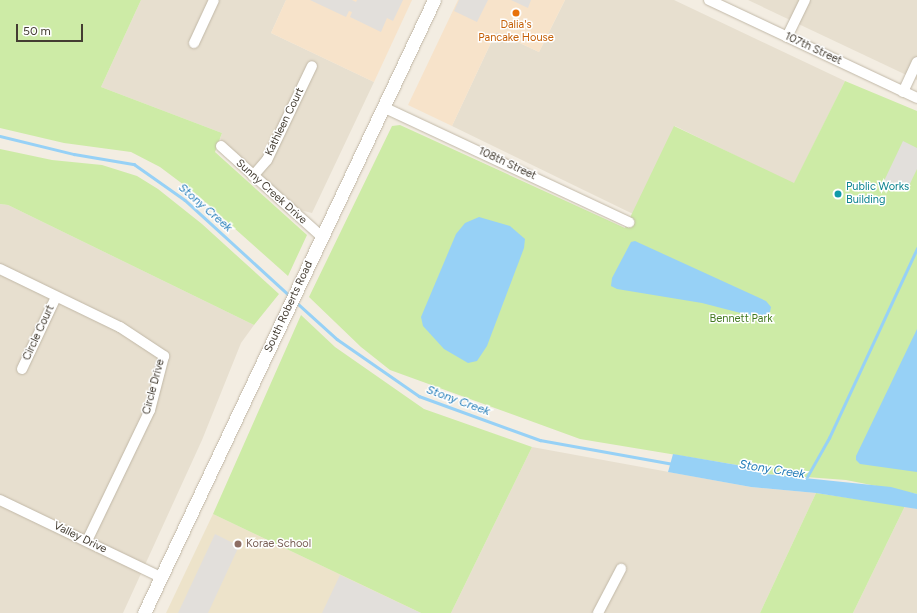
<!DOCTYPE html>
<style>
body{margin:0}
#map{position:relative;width:917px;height:613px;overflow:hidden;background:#f3ede2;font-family:Figtree,sans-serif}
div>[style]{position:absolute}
.residential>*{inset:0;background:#e7dfcf}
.commercial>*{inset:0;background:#f7e3ca}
.education>*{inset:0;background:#ede3ca}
.green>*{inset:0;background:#cdeba6}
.parking>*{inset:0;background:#e2dfdb}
.water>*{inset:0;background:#97d1f6}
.stream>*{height:2.5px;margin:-1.25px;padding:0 1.25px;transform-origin:1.25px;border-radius:1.25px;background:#97d1f6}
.roads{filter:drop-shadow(0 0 1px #c1b8a7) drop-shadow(0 0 1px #c1b8a7)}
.minor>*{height:10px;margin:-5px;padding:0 5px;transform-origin:5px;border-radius:5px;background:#fff}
.tertiary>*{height:13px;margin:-6.5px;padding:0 6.5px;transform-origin:6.5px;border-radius:6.5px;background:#fff}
.dots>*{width:11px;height:11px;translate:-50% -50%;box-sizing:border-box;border:2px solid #fff;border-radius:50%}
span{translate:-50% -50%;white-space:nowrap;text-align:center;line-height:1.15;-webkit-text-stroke:3px #fff;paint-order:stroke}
.food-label{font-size:11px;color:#c56008}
.street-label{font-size:11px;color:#443d32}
.culture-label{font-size:11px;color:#0d838f}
.left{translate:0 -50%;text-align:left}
.park-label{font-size:11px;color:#447a21}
.education-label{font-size:11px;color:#785e54}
.water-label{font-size:12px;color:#237cb8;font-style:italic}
.scale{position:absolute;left:16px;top:24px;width:67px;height:18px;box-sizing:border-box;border:2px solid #443d32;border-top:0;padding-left:5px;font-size:12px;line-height:14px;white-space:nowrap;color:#443d32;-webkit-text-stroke:3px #fff;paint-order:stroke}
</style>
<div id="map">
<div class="residential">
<div style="clip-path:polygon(141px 0,286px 0,271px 33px,374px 82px,312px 213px,300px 210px,295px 206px,220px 139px,222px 133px,101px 87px)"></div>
<div style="clip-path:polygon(565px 0,674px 0,845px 81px,794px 184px,675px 126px,633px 214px,452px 126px,496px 32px,539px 52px)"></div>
<div style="clip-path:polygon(748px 0,917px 0,917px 80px)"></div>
<div style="clip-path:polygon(0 204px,8px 205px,254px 325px,241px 343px,202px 440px,123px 613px,0 613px)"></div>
<div style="clip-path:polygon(532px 447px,751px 487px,816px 493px,760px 613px,451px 613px)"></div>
<div style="clip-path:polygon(905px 506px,917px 509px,917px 613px,853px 613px)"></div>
</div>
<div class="commercial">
<div style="clip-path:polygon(286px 0,412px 0,374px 82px,271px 33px)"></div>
<div style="clip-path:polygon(458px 0,565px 0,539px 52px,496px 32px,452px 126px,408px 105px)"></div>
</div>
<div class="education">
<div style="clip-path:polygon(213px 514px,421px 613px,166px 613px)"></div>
</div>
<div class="green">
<div style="clip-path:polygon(0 0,141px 0,101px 87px,222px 133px,215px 152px,307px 235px,288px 276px,196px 194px,160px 167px,131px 152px,64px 143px,0 128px)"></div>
<div style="clip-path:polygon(845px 81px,917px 111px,917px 494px,846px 480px,766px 474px,737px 465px,580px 439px,390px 370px,361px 347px,309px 297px,392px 126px,400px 125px,625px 228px,674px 126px,794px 183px)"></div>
<div style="clip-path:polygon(0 149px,52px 160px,102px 165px,137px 176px,158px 189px,202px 224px,279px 294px,254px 325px,8px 205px,0 204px)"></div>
<div style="clip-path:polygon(301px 315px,335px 347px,424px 409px,532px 447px,451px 613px,421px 613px,213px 514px)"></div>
<div style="clip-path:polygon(816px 493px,905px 506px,853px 613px,760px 613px)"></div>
</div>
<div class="parking">
<div style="clip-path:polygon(310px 0,352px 0,356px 2px,357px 0,403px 0,393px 21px,387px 18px,381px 32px,350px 17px,352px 12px,349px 11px,346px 17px)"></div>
<div style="clip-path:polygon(459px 0,488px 0,477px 22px,454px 11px)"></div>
<div style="clip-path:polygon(511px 0,531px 0,528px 8px)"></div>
<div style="clip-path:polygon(903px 141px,917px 148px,917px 169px,906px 192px,884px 181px)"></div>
<div style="clip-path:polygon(215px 534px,239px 546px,208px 613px,178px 613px)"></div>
<div style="clip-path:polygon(340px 575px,414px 610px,421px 613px,322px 613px)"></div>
</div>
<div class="water">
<div style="clip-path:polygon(479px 217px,510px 226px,525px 239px,524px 248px,487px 346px,477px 361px,468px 363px,444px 349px,423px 326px,421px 317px,456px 234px,465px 223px)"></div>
<div style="clip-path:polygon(635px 241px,766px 301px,771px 307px,770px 312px,767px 317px,756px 317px,702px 303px,617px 289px,611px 286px,612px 278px,631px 242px)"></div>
<div style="clip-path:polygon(917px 329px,917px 472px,860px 464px,856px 460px,856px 456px)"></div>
<div style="clip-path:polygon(673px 454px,737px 465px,766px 474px,891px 487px,917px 494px,917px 509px,816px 493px,751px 487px,668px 472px)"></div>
</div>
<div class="stream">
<div style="left:0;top:136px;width:76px;rotate:13.7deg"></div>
<div style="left:74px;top:154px;width:61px;rotate:9.5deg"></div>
<div style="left:134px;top:164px;width:62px;rotate:35.2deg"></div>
<div style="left:185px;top:200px;width:142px;rotate:42.4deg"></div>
<div style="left:296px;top:302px;width:55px;rotate:42.1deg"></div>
<div style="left:337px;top:339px;width:100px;rotate:34.8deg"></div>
<div style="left:419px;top:396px;width:129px;rotate:20deg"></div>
<div style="left:540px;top:440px;width:135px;rotate:10.2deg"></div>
<div style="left:807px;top:477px;width:45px;rotate:-60.6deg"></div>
<div style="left:829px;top:438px;width:209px;rotate:-65.1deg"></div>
</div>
<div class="roads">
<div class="minor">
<div style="left:709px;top:0;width:230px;rotate:25.2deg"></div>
<div style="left:787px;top:37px;width:41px;rotate:-64.1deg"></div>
<div style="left:194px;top:43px;width:47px;rotate:-65.1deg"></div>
<div style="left:903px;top:92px;width:33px;rotate:-65deg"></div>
<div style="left:383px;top:107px;width:272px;rotate:25.1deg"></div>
<div style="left:221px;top:146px;width:136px;rotate:42deg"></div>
<div style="left:253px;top:176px;width:21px;rotate:-49deg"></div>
<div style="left:267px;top:160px;width:104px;rotate:-64.4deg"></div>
<div style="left:0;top:269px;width:133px;rotate:25.8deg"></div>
<div style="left:120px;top:327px;width:53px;rotate:33.4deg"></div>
<div style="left:164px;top:356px;width:56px;rotate:104.5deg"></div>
<div style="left:150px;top:410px;width:145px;rotate:115.7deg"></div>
<div style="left:22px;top:369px;width:80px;rotate:-64.7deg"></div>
<div style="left:0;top:500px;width:178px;rotate:25.6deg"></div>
<div style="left:598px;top:613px;width:50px;rotate:-62.4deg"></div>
</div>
<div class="tertiary">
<div style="left:144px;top:613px;width:678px;rotate:-64.68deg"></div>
</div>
</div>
<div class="dots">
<div style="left:516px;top:13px;background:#e8710a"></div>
<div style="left:838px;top:194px;background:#0f9aa8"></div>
<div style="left:238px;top:544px;background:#8d6e63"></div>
</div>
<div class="food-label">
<span style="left:516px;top:32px">Dalia's<br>Pancake House</span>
</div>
<div class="street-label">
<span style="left:813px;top:49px;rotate:25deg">107th Street</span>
<span style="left:285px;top:122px;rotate:-64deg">Kathleen Court</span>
<span style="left:507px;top:164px;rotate:25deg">108th Street</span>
<span style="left:271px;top:192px;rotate:42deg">Sunny Creek Drive</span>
<span style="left:289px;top:307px;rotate:-65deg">South Roberts Road</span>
<span style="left:39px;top:333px;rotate:-65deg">Circle Court</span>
<span style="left:154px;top:387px;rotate:-75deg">Circle Drive</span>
<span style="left:80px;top:538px;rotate:26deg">Valley Drive</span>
</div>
<div class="culture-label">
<span class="left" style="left:846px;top:194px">Public Works<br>Building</span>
</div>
<div class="park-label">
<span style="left:741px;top:319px">Bennett Park</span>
</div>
<div class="education-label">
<span class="left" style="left:246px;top:544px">Korae School</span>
</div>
<div class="water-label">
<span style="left:205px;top:208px;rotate:41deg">Stony Creek</span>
<span style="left:458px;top:401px;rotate:20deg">Stony Creek</span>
<span style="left:772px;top:470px;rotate:9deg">Stony Creek</span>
</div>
<div class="scale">50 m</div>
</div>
